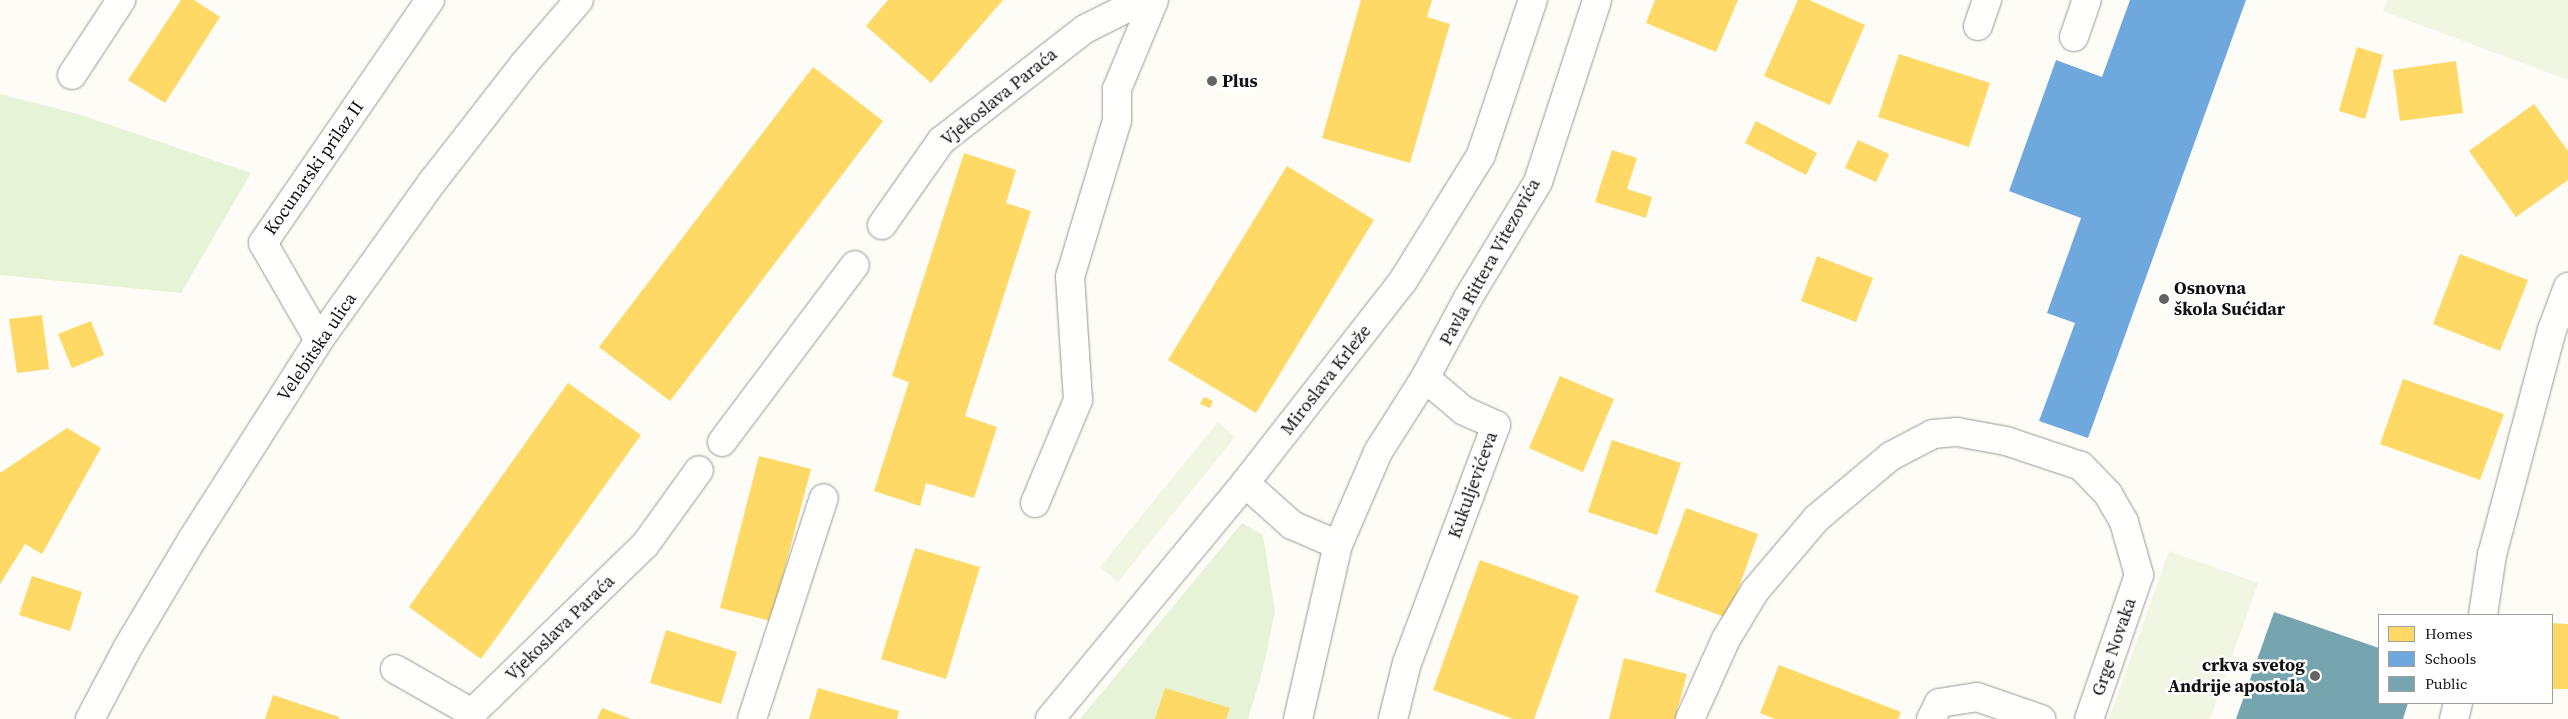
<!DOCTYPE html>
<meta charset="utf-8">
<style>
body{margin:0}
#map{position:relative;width:2568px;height:719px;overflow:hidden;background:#fdfcf7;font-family:"Source Serif 4",serif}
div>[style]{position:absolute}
.green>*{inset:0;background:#e7f3d7}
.pitch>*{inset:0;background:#f0f6e1}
.homes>*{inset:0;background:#ffd966}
.schools>*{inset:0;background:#6fa8dc}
.public>*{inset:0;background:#76a5af}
.roads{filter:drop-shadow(0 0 1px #979795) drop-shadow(0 0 1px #979795)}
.minor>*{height:28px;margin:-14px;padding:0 14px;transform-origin:14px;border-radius:14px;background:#fffffe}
.dots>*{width:14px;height:14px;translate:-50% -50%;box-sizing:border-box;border:2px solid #fff;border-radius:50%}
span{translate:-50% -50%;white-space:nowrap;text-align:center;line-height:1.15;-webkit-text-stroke:5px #fff;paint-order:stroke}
.poi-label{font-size:18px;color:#111;font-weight:700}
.left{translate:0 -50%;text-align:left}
.right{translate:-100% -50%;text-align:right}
.street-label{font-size:18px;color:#111}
.legend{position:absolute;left:2378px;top:614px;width:175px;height:90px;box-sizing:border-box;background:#fff;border:1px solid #a0a0a0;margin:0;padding:6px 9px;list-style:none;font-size:15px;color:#111}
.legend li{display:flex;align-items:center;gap:10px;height:25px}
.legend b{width:25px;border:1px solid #a0a0a0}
</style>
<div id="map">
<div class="green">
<div style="clip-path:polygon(0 94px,78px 114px,251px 173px,181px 293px,0 275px)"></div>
<div style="clip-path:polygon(1242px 523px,1263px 535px,1275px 611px,1263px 669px,1248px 719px,1080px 719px)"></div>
</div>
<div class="pitch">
<div style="clip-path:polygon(2387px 0,2568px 0,2568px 80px,2383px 11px)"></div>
<div style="clip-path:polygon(1218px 422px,1235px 437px,1118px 582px,1100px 567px)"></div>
<div style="clip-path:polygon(2169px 551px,2258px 583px,2210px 719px,2109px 719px)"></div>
</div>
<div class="homes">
<div style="clip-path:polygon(181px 0,194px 0,220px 17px,165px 103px,128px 80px)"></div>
<div style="clip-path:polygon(888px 0,1003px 0,931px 83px,866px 26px)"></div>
<div style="clip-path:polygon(1361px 0,1432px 0,1427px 17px,1450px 24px,1410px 163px,1322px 138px)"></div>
<div style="clip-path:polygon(1655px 0,1738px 0,1716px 52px,1646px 23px)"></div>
<div style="clip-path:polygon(1798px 0,1809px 0,1865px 25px,1830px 105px,1764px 76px)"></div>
<div style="clip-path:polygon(2357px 47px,2383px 55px,2365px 119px,2339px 111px)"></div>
<div style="clip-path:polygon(1899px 54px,1990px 83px,1969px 147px,1878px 117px)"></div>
<div style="clip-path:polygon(2456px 61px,2463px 113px,2400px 121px,2393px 70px)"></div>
<div style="clip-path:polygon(813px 67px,883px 121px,670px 401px,599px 347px)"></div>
<div style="clip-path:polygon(2534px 104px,2568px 151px,2568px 180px,2516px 217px,2469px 151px)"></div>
<div style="clip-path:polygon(1756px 121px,1817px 153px,1806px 175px,1745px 143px)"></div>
<div style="clip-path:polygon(1858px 140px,1889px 154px,1876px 182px,1845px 168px)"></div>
<div style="clip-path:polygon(1612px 150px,1637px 158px,1627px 189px,1652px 197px,1646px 218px,1595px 202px)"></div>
<div style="clip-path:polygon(964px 153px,1016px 170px,1006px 203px,1031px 211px,965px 416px,997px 427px,974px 498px,926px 483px,920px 506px,874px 491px,909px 382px,892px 376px)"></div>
<div style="clip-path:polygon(1287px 166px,1374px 220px,1256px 413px,1168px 360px)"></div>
<div style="clip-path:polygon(2460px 254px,2528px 280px,2500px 351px,2433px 324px)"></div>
<div style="clip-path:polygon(1817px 256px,1873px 278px,1856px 322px,1801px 301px)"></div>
<div style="clip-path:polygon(42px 315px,49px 369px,17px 373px,9px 319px)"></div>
<div style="clip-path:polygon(91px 321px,104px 355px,72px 368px,58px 334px)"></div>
<div style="clip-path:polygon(1560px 376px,1614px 399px,1583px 472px,1529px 448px)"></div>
<div style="clip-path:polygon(2403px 379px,2504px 414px,2480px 480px,2380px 444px)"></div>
<div style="clip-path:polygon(568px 383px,641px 435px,481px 659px,409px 607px)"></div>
<div style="clip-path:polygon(1204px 397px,1213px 401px,1210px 408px,1200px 404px)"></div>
<div style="clip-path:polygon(67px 428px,101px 448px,42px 554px,25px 544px,0 584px,0 473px)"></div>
<div style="clip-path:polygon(1612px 440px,1681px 463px,1657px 535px,1588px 512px)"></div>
<div style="clip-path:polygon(759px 456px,811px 469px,771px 621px,720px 608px)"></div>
<div style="clip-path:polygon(1686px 508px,1758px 534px,1728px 618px,1655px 592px)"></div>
<div style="clip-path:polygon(915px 548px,980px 567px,946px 679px,881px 659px)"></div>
<div style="clip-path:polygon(1480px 560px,1579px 596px,1534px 719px,1513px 719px,1433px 690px)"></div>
<div style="clip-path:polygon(32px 576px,82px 592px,70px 631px,19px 615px)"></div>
<div style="clip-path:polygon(2552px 623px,2568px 624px,2568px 689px,2552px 689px)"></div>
<div style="clip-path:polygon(666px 630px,737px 652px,721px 704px,650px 683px)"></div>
<div style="clip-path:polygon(1624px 658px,1687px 674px,1675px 719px,1609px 719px)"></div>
<div style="clip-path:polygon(1779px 665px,1901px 712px,1898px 719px,1775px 719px,1760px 713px)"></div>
<div style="clip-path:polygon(818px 688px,899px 711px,897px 719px,809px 719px)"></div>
<div style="clip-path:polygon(1165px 688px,1230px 708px,1226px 719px,1155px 719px)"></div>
<div style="clip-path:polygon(273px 695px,339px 717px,339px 719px,265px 719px)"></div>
<div style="clip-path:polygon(602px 708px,631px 719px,597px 719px)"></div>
</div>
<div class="schools">
<div style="clip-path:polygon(2130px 0,2246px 0,2088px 438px,2039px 421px,2075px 323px,2047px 313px,2081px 218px,2009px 191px,2056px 60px,2102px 77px)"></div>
</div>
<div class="public">
<div style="clip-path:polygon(2274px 612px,2379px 648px,2379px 703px,2408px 703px,2403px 719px,2236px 719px)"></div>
</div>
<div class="roads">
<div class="minor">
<div style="left:1978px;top:26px;width:28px;rotate:-71deg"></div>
<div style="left:2074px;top:37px;width:39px;rotate:-71deg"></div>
<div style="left:72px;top:75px;width:90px;rotate:-56.8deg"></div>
<div style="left:882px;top:225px;width:103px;rotate:-54.9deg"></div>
<div style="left:941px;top:141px;width:182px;rotate:-37.9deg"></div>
<div style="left:1085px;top:29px;width:65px;rotate:-26.6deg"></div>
<div style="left:319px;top:340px;width:112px;rotate:-120deg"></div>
<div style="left:263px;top:243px;width:295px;rotate:-55.5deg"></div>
<div style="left:722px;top:442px;width:221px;rotate:-53.1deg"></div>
<div style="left:1245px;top:483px;width:63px;rotate:41.8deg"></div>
<div style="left:1292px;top:525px;width:50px;rotate:23.5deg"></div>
<div style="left:1035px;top:503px;width:112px;rotate:-67.3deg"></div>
<div style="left:1078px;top:400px;width:123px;rotate:-93.7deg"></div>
<div style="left:1070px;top:277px;width:164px;rotate:-73.3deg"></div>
<div style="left:1117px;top:120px;width:31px;rotate:-90deg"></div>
<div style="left:1117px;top:89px;width:96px;rotate:-67.4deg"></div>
<div style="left:2483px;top:615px;width:61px;rotate:-81.5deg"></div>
<div style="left:2492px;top:555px;width:233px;rotate:-75.1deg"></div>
<div style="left:2552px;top:330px;width:46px;rotate:-69.6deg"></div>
<div style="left:395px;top:669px;width:89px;rotate:29.7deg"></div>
<div style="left:472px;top:713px;width:241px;rotate:-44.2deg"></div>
<div style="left:645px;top:545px;width:92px;rotate:-54.2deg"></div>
<div style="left:90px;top:719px;width:81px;rotate:-62.2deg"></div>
<div style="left:128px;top:647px;width:127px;rotate:-59.2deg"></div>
<div style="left:193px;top:538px;width:235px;rotate:-57.5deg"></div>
<div style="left:319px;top:340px;width:196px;rotate:-54.4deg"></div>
<div style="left:433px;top:181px;width:148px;rotate:-52.1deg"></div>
<div style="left:524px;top:64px;width:84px;rotate:-49.3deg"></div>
<div style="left:752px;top:719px;width:232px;rotate:-72deg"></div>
<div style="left:1050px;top:719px;width:306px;rotate:-50.4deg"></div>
<div style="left:1245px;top:483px;width:256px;rotate:-52deg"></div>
<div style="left:1403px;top:281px;width:148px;rotate:-58.2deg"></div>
<div style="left:1481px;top:155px;width:163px;rotate:-71.5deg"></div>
<div style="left:1298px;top:719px;width:179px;rotate:-77.1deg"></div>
<div style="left:1338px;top:545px;width:101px;rotate:-66.7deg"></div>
<div style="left:1378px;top:452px;width:88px;rotate:-57.6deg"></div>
<div style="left:1425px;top:378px;width:91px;rotate:-61.7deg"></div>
<div style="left:1468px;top:298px;width:135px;rotate:-58.9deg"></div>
<div style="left:1538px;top:182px;width:191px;rotate:-72deg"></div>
<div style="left:1393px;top:719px;width:58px;rotate:-76deg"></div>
<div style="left:1407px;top:663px;width:254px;rotate:-69.5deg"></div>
<div style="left:1496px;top:425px;width:36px;rotate:-156deg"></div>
<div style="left:1463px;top:410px;width:50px;rotate:-139.9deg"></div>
<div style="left:1690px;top:719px;width:88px;rotate:-65.8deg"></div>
<div style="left:1726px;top:639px;width:56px;rotate:-58.9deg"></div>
<div style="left:1755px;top:591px;width:96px;rotate:-49.7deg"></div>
<div style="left:1817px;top:518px;width:97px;rotate:-40deg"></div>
<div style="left:1891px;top:456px;width:47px;rotate:-27.6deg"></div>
<div style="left:1933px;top:434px;width:24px;rotate:-5deg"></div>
<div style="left:1957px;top:432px;width:50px;rotate:10.4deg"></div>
<div style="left:2006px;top:441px;width:79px;rotate:18.4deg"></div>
<div style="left:2081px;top:466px;width:39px;rotate:46deg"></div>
<div style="left:2108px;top:494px;width:32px;rotate:60deg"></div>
<div style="left:2124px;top:522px;width:55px;rotate:74.2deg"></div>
<div style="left:2139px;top:575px;width:152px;rotate:109.1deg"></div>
<div style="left:1931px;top:719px;width:18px;rotate:-63deg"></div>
<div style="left:1939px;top:703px;width:38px;rotate:-9deg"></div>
<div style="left:1977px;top:697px;width:68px;rotate:19deg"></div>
<div style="left:2454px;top:719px;width:16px;rotate:-76deg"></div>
</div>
</div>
<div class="dots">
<div style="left:1212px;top:81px;background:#646362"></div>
<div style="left:2164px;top:299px;background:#646362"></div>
<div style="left:2315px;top:676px;background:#646362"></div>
</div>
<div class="poi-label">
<span class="left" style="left:1222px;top:81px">Plus</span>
<span class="left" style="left:2174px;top:299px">Osnovna<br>škola Sućidar</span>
<span class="right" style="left:2305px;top:676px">crkva svetog<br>Andrije apostola</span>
</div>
<div class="street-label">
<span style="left:999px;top:97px;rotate:-39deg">Vjekoslava Paraća</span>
<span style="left:314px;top:168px;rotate:-55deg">Kocunarski prilaz II</span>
<span style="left:1490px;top:262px;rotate:-61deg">Pavla Rittera Vitezovića</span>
<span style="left:317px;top:347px;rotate:-56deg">Velebitska ulica</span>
<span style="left:1326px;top:380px;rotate:-52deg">Miroslava Krleže</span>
<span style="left:1473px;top:485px;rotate:-70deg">Kukuljevićeva</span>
<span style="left:560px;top:628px;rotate:-44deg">Vjekoslava Paraća</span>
<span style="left:2114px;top:647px;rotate:-71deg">Grge Novaka</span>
</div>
<ul class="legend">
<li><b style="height:14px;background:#ffd966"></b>Homes</li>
<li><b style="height:14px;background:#6fa8dc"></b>Schools</li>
<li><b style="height:14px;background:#76a5af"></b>Public</li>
</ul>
</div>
